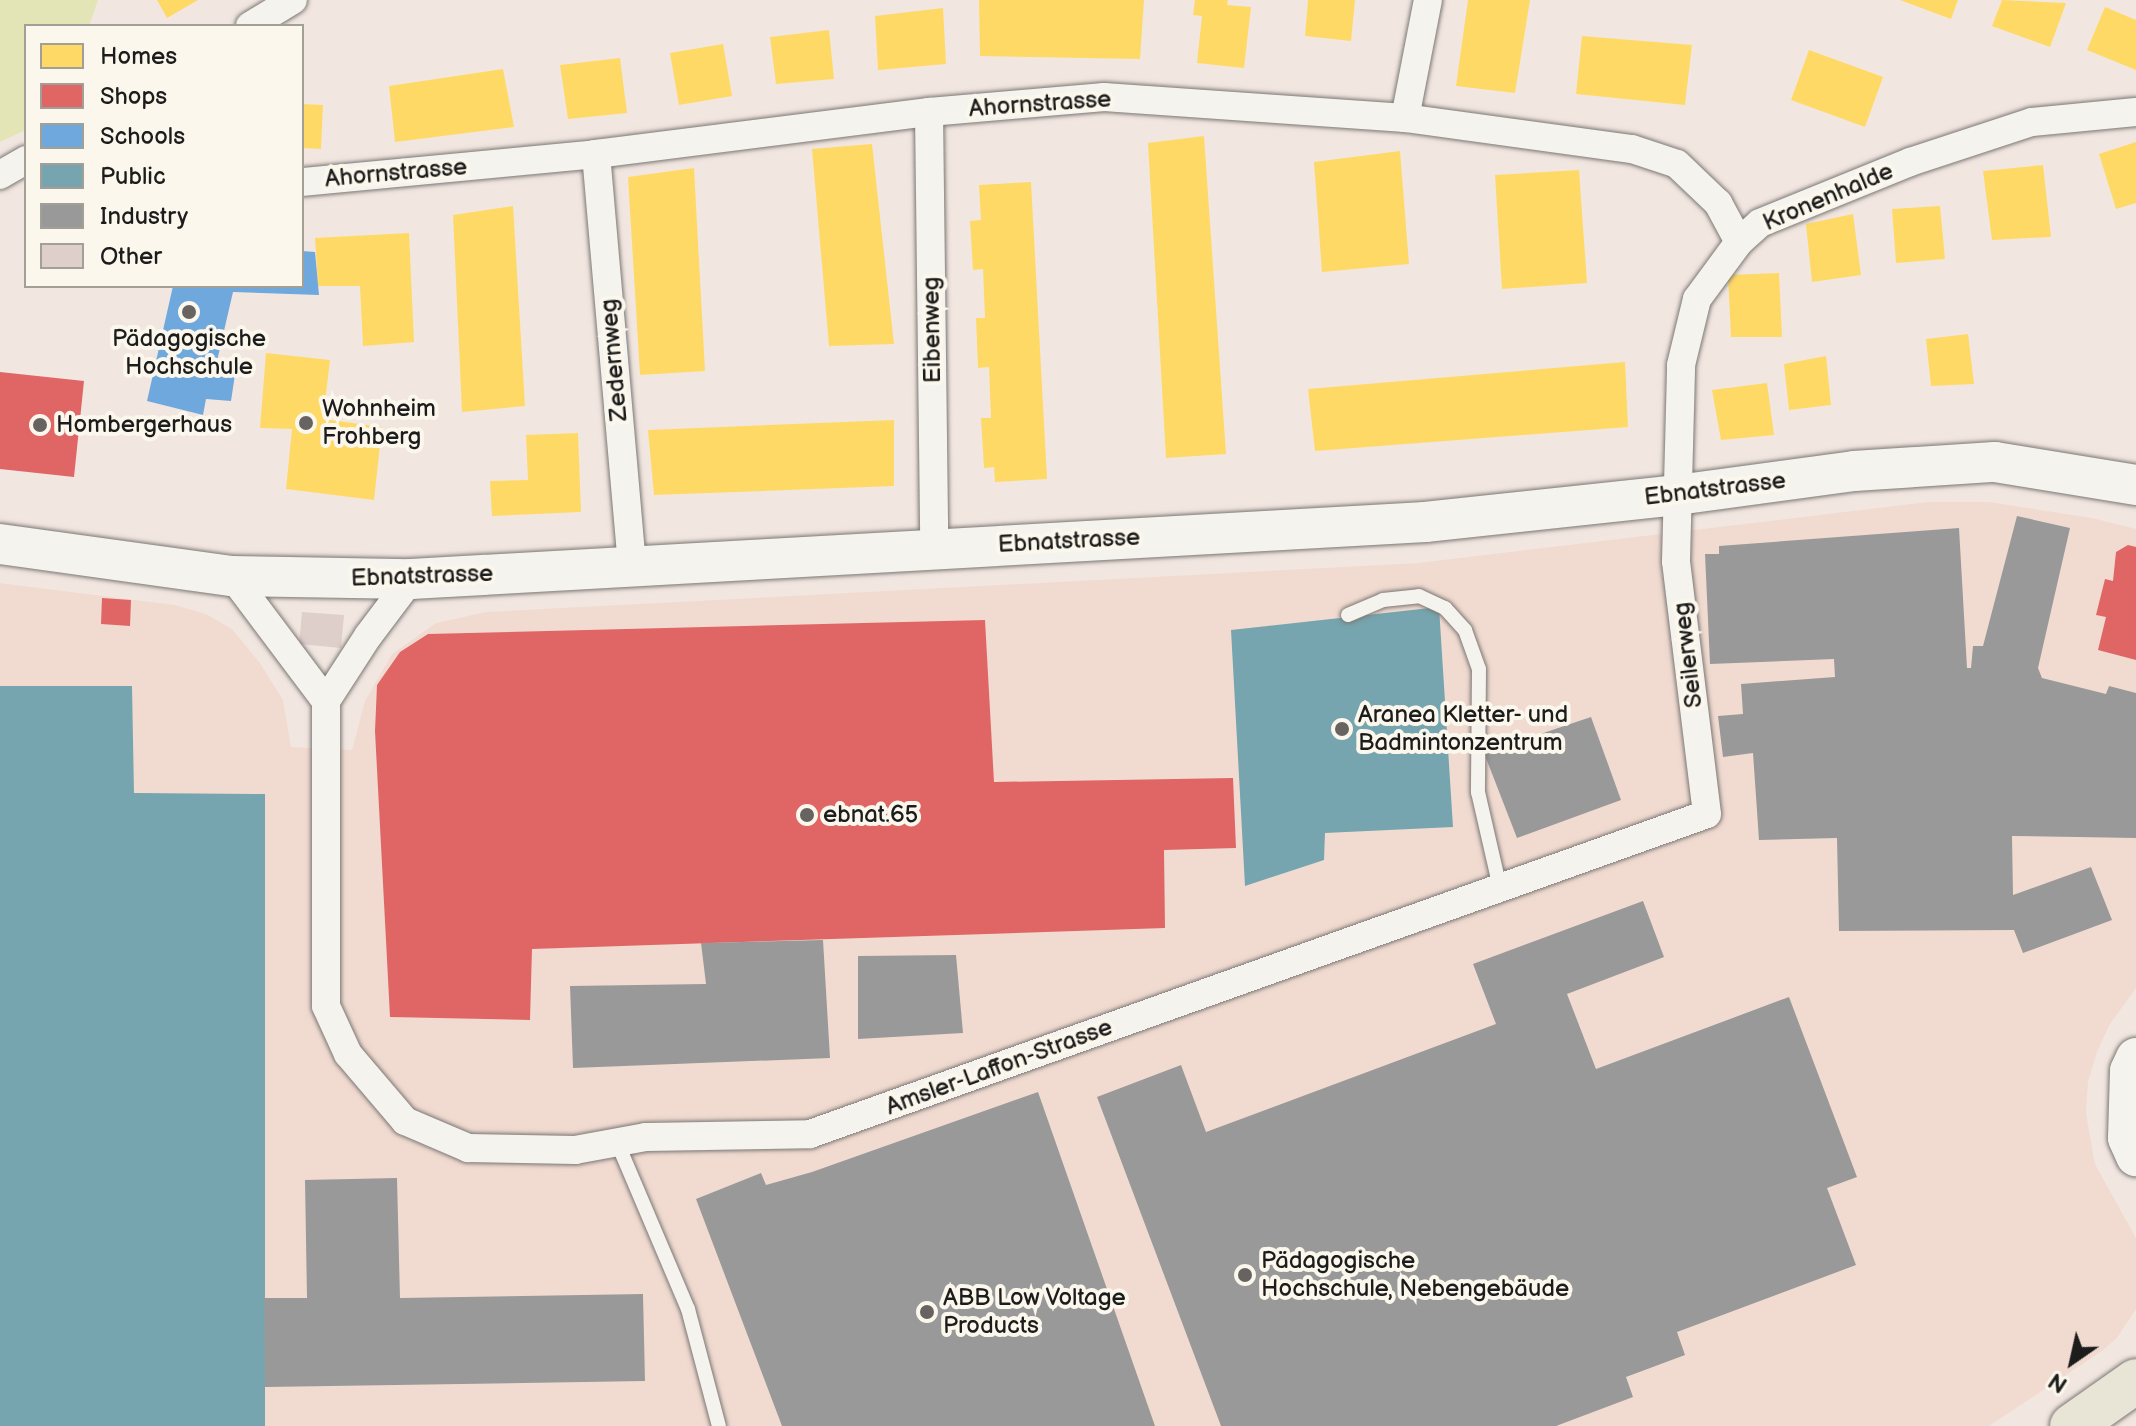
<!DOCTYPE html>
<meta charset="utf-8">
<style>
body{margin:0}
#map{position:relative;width:2136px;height:1426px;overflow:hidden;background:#f2e7e0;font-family:"Balsamiq Sans",sans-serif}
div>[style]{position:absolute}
.built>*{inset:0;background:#f1dbd1}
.green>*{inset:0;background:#e4e5b7}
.homes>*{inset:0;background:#ffd966}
.shops>*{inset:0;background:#e06666}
.schools>*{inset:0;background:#6fa8dc}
.public>*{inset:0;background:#76a5af}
.industry>*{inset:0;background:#999}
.building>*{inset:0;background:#decfca}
.roads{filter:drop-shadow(0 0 2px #7c7774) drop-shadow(0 0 2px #7c7774)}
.lane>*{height:14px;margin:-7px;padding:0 7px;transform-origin:7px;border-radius:7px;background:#f5f3ee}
.street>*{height:28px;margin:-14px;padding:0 14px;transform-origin:14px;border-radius:14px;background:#f5f3ee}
.secondary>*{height:40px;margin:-20px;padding:0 20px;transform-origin:20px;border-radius:20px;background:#f5f3ee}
.primary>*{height:44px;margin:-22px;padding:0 22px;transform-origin:22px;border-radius:22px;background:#e8e4d6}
.dots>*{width:22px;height:22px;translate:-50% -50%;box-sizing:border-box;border:4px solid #fbf7ec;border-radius:50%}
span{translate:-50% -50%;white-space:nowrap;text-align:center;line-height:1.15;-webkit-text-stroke:8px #fbf7ec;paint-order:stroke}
.street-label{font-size:24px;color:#1c1c1c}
.poi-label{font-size:24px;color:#1c1c1c}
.left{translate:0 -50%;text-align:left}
.legend{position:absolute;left:24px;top:24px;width:280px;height:264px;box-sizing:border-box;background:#fbf7ec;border:2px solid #a29f99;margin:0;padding:10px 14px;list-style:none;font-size:24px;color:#1c1c1c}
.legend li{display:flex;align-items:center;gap:16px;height:40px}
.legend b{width:40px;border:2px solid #a29f99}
.north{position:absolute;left:2032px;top:1322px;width:80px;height:80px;-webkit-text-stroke:6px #fbf7ec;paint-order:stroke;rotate:214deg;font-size:22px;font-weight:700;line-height:32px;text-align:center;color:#1c1c1c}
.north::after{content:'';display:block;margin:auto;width:28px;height:36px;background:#1c1c1c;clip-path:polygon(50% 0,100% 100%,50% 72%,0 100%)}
</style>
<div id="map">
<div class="built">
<div style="clip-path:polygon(1928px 502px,1989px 502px,2092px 518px,2136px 529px,2136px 988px,2110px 1024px,2097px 1052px,2088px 1082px,2086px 1113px,2095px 1164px,2136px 1238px,2136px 1309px,2117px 1338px,2102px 1351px,1989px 1426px,0 1426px,0 583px,175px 605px,206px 614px,232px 629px,260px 663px,283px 700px,291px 747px,352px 750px,365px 701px,392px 654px,436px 623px,486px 612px,1418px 563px)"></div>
</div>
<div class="green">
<div style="clip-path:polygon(0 0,98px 0,89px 26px,26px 26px,26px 130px,0 142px)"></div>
</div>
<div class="homes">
<div style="clip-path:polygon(157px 0,198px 0,167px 18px)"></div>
<div style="clip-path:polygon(979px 0,1144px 0,1140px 59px,980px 56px)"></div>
<div style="clip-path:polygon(1195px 0,1228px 0,1227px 5px,1251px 7px,1244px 68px,1197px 63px,1202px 16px,1193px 15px)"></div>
<div style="clip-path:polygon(1308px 0,1355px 0,1351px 41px,1305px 36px)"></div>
<div style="clip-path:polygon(1468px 0,1530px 0,1515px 93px,1456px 86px)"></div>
<div style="clip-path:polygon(1900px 0,1958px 0,1951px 19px)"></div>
<div style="clip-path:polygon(2002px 0,2066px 3px,2050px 47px,1992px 26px)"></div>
<div style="clip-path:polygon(2105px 7px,2136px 20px,2136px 70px,2087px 50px)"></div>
<div style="clip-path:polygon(943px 8px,946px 64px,878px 70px,875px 16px)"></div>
<div style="clip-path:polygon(829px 30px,834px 79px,776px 84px,770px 37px)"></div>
<div style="clip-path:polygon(1582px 36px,1692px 45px,1685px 105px,1576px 94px)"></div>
<div style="clip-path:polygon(723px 44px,732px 96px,679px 105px,670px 53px)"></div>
<div style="clip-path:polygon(1809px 50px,1883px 77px,1865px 127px,1791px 100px)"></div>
<div style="clip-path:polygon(620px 58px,627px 113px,568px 119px,560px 65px)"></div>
<div style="clip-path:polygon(503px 69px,514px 127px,395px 142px,389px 86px)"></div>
<div style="clip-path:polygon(302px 104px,323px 105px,321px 149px,302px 148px)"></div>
<div style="clip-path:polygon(1204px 136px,1226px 454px,1166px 458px,1148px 143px)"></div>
<div style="clip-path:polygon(2136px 142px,2136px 203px,2116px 209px,2099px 154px)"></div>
<div style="clip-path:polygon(872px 144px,894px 344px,829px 346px,812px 149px)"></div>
<div style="clip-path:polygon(1400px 151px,1409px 264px,1322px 272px,1314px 162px)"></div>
<div style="clip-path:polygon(2043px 165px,2051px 237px,1992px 240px,1983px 171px)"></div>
<div style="clip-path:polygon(694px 168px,705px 371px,640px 375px,628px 177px)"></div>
<div style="clip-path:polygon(1579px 170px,1587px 283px,1502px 289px,1495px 175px)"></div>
<div style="clip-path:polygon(1031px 182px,1047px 479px,995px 482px,994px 467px,984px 468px,981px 418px,991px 418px,989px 367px,978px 368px,976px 318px,985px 318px,983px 269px,973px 270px,970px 221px,981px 220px,979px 185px)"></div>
<div style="clip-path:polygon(513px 206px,525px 406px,462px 412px,453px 215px)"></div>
<div style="clip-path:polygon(1940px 206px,1945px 259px,1896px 263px,1892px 209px)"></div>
<div style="clip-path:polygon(1853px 214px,1861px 275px,1812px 282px,1806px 224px)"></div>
<div style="clip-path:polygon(409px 233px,414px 342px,363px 346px,360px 286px,318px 286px,315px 238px)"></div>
<div style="clip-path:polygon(1779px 273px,1782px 337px,1731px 337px,1728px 275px)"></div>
<div style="clip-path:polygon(1968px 334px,1974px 384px,1931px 386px,1926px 339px)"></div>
<div style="clip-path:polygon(266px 353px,330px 360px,323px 419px,382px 427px,374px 500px,286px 489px,292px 429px,260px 428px)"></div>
<div style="clip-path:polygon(1826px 356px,1831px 405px,1789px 410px,1784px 364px)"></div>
<div style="clip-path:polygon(1625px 362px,1628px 427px,1315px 451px,1308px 389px)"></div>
<div style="clip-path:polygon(1767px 383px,1774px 435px,1721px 440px,1712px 390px)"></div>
<div style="clip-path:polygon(894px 420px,894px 486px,654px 495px,648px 430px)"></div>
<div style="clip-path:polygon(578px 433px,581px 512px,492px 516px,490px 481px,528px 480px,526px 435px)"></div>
</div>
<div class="shops">
<div style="clip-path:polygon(0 372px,84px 381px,74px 477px,0 469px)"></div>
<div style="clip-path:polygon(2128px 545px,2136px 547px,2136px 660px,2098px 650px,2106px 617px,2096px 615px,2105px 579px,2113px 581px,2116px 552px)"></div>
<div style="clip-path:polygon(102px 598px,131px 600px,130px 626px,101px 624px)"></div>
<div style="clip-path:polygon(985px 620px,994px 782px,1233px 778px,1236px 848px,1164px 850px,1165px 928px,532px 949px,530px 1020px,390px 1017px,375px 731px,377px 685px,400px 652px,428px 634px)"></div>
</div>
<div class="schools">
<div style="clip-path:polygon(302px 251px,315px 252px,319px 295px,233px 292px,217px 361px,236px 368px,231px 401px,206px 399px,203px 415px,147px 401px,173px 286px,302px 286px)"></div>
</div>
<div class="public">
<div style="clip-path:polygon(1439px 607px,1453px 827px,1325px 833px,1324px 860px,1245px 886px,1231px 630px)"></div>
<div style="clip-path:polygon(0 686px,132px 686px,134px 793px,265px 794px,265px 1426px,0 1426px)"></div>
</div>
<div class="industry">
<div style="clip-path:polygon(2017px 516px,2070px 528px,2038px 668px,2042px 678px,2106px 694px,2109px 686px,2136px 693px,2136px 838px,2012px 836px,2013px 895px,2091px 867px,2112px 920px,2023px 953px,2014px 930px,1839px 931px,1837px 838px,1759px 840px,1753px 753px,1723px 757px,1718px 716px,1743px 714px,1741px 684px,1835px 677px,1834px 659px,1710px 664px,1705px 554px,1719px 554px,1719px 546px,1959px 528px,1967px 668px,1971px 668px,1973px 646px,1983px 646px)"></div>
<div style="clip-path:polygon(1591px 717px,1621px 800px,1517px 838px,1484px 753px)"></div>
<div style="clip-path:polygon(1643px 901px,1664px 957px,1567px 994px,1596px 1069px,1789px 997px,1857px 1177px,1827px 1188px,1856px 1265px,1677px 1332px,1685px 1355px,1626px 1377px,1633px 1397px,1556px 1426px,1221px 1426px,1097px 1097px,1181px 1065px,1206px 1132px,1496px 1024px,1473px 964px)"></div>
<div style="clip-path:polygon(823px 940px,830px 1058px,573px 1068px,570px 986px,706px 984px,701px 943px)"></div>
<div style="clip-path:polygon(956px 955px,963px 1033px,858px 1039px,858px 956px)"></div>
<div style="clip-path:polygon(1038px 1092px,1155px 1426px,782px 1426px,696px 1199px,761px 1173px,766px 1185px,812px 1172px)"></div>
<div style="clip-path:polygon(397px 1178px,400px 1298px,643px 1294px,645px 1381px,265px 1387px,264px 1298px,307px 1298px,305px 1180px)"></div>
</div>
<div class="building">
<div style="clip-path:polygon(302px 612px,344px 615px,341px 648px,299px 644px)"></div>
</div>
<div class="roads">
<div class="lane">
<div style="left:1348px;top:615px;width:38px;rotate:-23deg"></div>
<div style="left:1383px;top:600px;width:36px;rotate:-6deg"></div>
<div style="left:1419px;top:596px;width:29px;rotate:25deg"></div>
<div style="left:1445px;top:608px;width:30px;rotate:48deg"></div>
<div style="left:1465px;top:630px;width:41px;rotate:70.3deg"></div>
<div style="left:1479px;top:669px;width:123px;rotate:90.5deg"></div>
<div style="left:1478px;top:792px;width:98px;rotate:77.1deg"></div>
<div style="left:617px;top:1142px;width:181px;rotate:67deg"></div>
<div style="left:688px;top:1309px;width:121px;rotate:75.2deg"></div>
</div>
<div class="street">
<div style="left:250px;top:26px;width:50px;rotate:-31.2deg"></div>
<div style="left:929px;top:112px;width:437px;rotate:89.3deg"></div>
<div style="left:1405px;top:118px;width:120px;rotate:-79deg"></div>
<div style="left:596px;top:154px;width:414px;rotate:85deg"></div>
<div style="left:0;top:175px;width:30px;rotate:-30deg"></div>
<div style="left:302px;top:182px;width:295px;rotate:-5.4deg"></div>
<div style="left:596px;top:154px;width:336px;rotate:-7.2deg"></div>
<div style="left:929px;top:112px;width:176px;rotate:-4.9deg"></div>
<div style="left:1104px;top:97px;width:302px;rotate:4deg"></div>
<div style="left:1405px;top:118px;width:229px;rotate:7.8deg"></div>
<div style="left:1632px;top:149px;width:47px;rotate:18.4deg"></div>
<div style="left:1677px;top:164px;width:57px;rotate:43.6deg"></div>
<div style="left:1718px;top:203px;width:44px;rotate:61.7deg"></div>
<div style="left:232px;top:576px;width:156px;rotate:53.1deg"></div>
<div style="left:411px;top:579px;width:71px;rotate:127deg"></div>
<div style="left:368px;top:636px;width:77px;rotate:122.9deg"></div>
<div style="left:326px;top:701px;width:305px;rotate:90deg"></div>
<div style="left:326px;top:1006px;width:53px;rotate:65.4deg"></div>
<div style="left:348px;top:1054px;width:88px;rotate:49.6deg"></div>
<div style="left:405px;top:1121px;width:69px;rotate:23.2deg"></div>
<div style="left:468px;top:1148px;width:107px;rotate:1.1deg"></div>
<div style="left:575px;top:1150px;width:72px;rotate:-10.4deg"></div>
<div style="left:646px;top:1137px;width:164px;rotate:-1deg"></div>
<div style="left:810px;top:1134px;width:952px;rotate:-19.63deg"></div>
<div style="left:1707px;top:814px;width:255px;rotate:-97deg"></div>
<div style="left:1676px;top:561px;width:196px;rotate:-88.5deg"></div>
<div style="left:1681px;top:365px;width:68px;rotate:-76.4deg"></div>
<div style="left:1697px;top:299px;width:71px;rotate:-53.6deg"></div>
<div style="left:1739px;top:242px;width:28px;rotate:-42deg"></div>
<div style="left:1760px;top:223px;width:162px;rotate:-22.1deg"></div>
<div style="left:1910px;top:162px;width:128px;rotate:-18.2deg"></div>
<div style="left:2032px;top:122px;width:104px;rotate:-5.5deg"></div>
</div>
<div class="secondary">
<div style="left:0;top:544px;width:234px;rotate:7.9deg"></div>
<div style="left:232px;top:576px;width:179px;rotate:1deg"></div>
<div style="left:411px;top:579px;width:1016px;rotate:-3.22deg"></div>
<div style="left:1425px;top:522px;width:253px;rotate:-6.1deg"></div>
<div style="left:1677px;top:495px;width:179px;rotate:-7.7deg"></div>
<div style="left:1854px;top:471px;width:141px;rotate:-3.7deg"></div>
<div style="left:1995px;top:462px;width:143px;rotate:9.3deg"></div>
<div style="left:2136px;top:1058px;width:14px;rotate:115deg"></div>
<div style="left:2130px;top:1071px;width:67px;rotate:91.7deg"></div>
<div style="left:2128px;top:1138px;width:20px;rotate:66deg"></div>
</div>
<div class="primary">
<div style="left:2072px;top:1426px;width:78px;rotate:-35.1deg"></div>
</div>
</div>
<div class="dots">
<div style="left:189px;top:312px;background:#676361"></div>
<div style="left:306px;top:423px;background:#676361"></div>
<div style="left:40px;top:425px;background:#676361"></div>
<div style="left:1342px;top:729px;background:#676361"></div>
<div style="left:807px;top:815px;background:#676361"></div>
<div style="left:1245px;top:1275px;background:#676361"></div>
<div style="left:927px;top:1312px;background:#676361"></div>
</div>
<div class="street-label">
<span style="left:1040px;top:104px;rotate:-4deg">Ahornstrasse</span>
<span style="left:396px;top:173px;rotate:-5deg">Ahornstrasse</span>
<span style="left:1828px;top:197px;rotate:-23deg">Kronenhalde</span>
<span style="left:932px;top:330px;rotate:-91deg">Eibenweg</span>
<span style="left:614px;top:360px;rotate:-95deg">Zedernweg</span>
<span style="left:1715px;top:489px;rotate:-7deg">Ebnatstrasse</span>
<span style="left:1069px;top:541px;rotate:-3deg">Ebnatstrasse</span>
<span style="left:422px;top:576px;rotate:-2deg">Ebnatstrasse</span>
<span style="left:1688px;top:655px;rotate:-97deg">Seilerweg</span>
<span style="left:999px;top:1067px;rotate:-20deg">Amsler-Laffon-Strasse</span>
</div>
<div class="poi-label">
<span style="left:189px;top:353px">Pädagogische<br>Hochschule</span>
<span class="left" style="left:322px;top:423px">Wohnheim<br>Frohberg</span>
<span class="left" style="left:56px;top:425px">Hombergerhaus</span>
<span class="left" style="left:1358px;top:729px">Aranea Kletter- und<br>Badmintonzentrum</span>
<span class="left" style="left:823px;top:815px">ebnat.65</span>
<span class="left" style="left:1261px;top:1275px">Pädagogische<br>Hochschule, Nebengebäude</span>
<span class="left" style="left:943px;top:1312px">ABB Low Voltage<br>Products</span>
</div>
<ul class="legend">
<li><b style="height:22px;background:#ffd966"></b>Homes</li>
<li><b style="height:22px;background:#e06666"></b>Shops</li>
<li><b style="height:22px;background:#6fa8dc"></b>Schools</li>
<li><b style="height:22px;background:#76a5af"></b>Public</li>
<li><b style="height:22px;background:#999"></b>Industry</li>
<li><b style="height:22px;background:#decfca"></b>Other</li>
</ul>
<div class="north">N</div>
</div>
